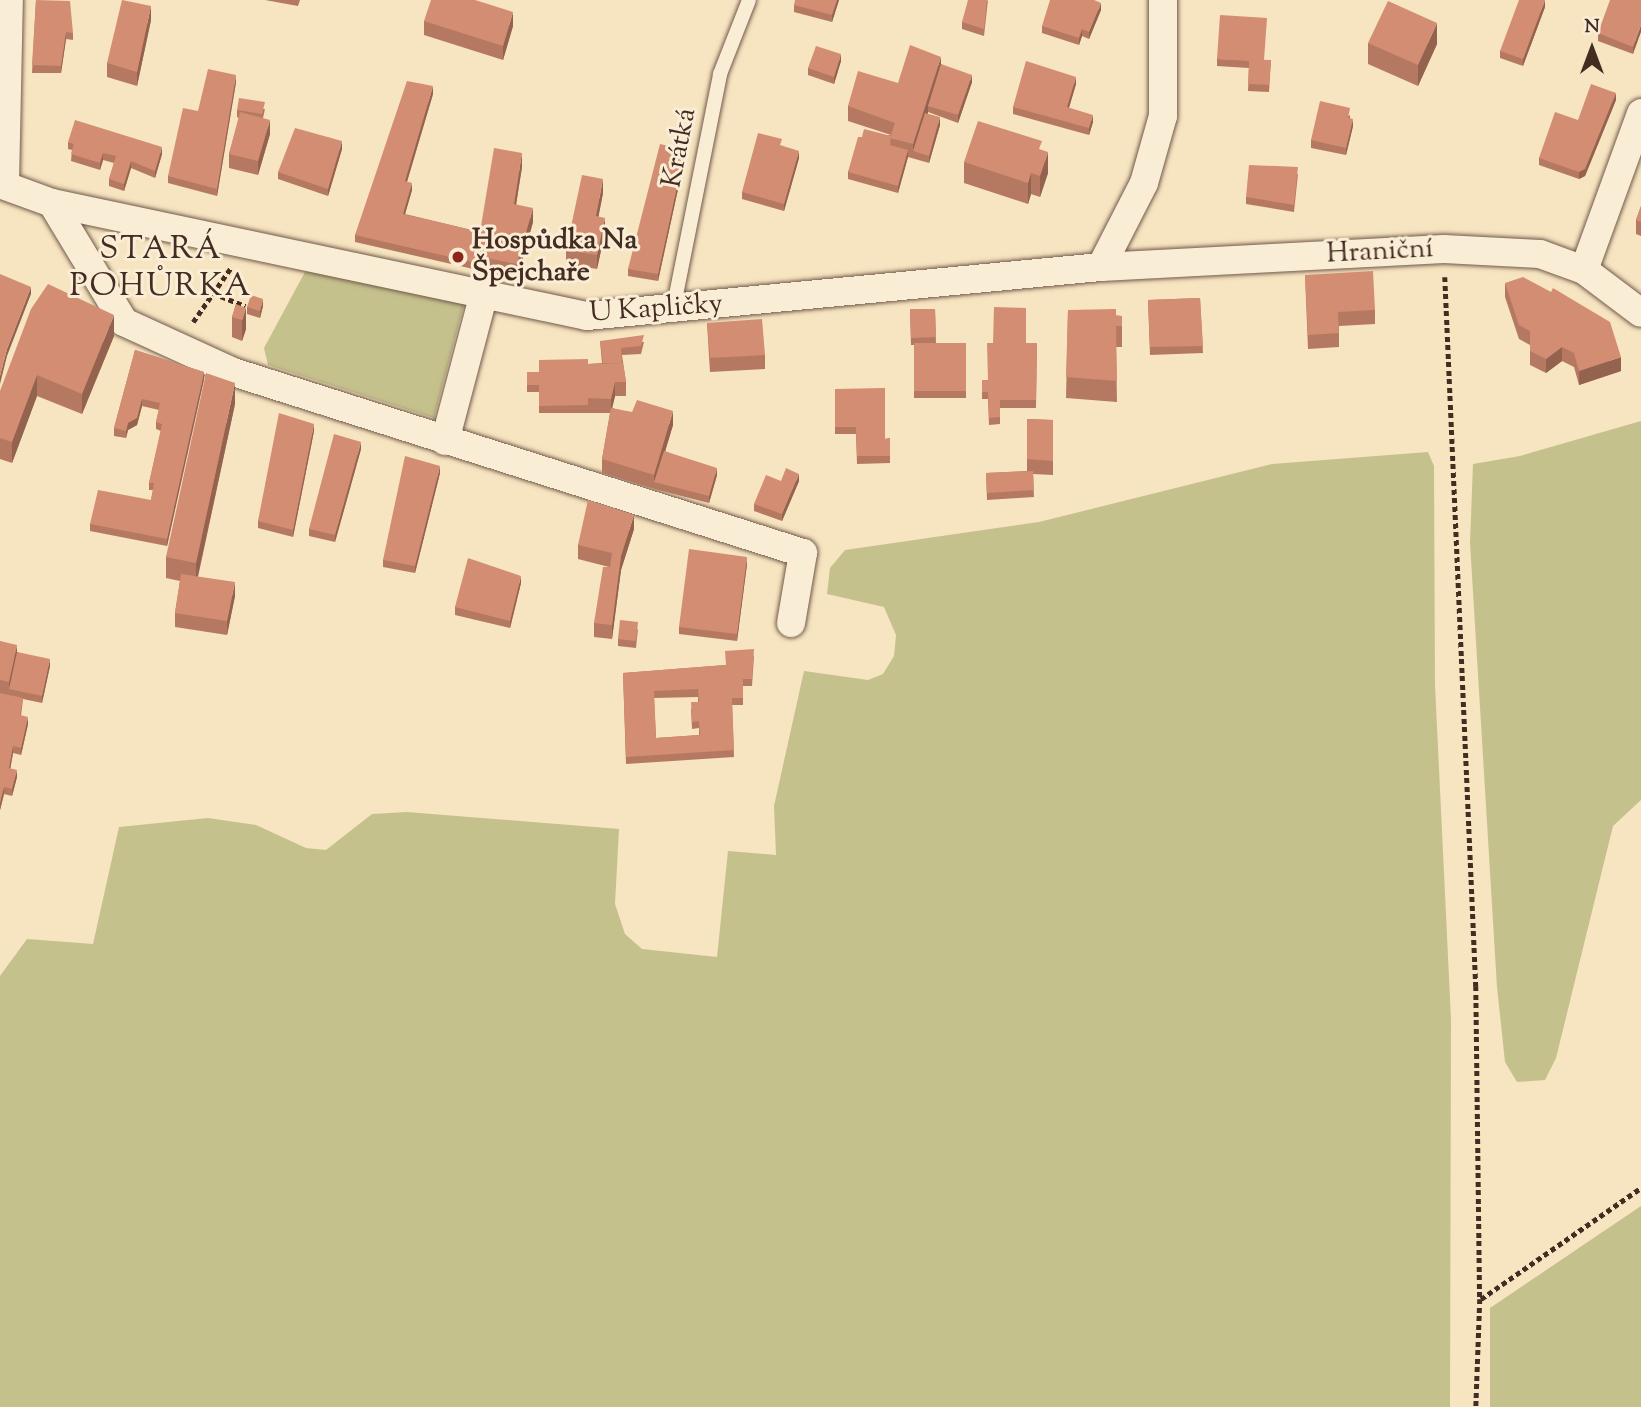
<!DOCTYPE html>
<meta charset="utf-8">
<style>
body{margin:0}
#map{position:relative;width:1641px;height:1407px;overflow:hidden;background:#f7e4c0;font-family:"Sorts Mill Goudy",serif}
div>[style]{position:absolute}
.green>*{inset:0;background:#c5c18d}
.path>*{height:4.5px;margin-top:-2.25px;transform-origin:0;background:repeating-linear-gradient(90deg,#442c23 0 5px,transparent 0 8.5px)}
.roads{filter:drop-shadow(0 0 2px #715a4a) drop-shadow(0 0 2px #715a4a)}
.service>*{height:14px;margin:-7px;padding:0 7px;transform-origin:7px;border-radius:7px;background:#faedd6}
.minor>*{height:28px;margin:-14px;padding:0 14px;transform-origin:14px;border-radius:14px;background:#faedd6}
.wall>*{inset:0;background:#b57962}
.shaded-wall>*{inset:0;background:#946350}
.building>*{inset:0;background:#d38d72}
.dots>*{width:19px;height:19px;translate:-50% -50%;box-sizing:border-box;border:4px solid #faedd6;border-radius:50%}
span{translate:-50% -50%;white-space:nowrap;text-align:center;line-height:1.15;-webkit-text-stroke:6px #faedd6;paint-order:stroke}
.street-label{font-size:28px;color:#442c23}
.poi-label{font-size:28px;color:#442c23;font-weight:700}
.left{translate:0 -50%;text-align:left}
.quarter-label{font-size:32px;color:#442c23;letter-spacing:2px}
.north{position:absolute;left:1557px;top:14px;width:70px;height:70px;-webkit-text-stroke:5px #faedd6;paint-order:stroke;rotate:0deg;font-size:19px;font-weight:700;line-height:28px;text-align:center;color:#442c23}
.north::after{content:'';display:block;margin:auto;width:24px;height:32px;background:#442c23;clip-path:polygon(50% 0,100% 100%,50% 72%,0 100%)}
</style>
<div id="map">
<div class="green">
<div style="clip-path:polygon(306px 270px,464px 304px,434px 418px,268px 365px,264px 348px)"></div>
<div style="clip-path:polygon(1641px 421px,1641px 800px,1613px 826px,1556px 1058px,1545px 1080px,1517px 1082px,1505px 1062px,1497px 987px,1470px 543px,1473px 464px,1520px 456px)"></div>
<div style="clip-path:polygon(1428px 452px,1434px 466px,1435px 685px,1451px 1019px,1450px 1407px,0 1407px,0 976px,27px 939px,93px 944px,119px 827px,208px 818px,256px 825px,306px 848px,326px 850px,372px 814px,407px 812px,619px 829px,615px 904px,625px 934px,642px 949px,717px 957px,728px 851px,776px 855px,774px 806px,804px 671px,868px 680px,883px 674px,894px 656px,896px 635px,884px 607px,827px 594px,830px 568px,845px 550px,1039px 522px,1272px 464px)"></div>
<div style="clip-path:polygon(1641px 1206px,1641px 1407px,1490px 1407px,1490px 1308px)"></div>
</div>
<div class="path">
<div style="left:1445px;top:277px;width:710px;rotate:87.5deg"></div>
<div style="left:1476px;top:986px;width:313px;rotate:89.3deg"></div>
<div style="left:1480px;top:1299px;width:108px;rotate:92.1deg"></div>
<div style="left:213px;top:293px;width:35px;rotate:22deg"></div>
<div style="left:193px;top:322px;width:65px;rotate:-55.1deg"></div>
<div style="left:1481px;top:1299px;width:195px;rotate:-34.8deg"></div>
</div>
<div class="roads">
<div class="service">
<div style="left:673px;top:310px;width:241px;rotate:-78.7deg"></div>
<div style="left:720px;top:74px;width:79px;rotate:-68.6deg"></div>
</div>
<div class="minor">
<div style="left:0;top:184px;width:55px;rotate:20.1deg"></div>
<div style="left:52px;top:203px;width:547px;rotate:11.93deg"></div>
<div style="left:587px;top:316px;width:516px;rotate:-5.45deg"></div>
<div style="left:1101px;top:267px;width:343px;rotate:-3deg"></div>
<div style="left:1444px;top:249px;width:96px;rotate:3deg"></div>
<div style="left:1540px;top:254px;width:47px;rotate:20deg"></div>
<div style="left:1584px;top:270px;width:71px;rotate:37deg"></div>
<div style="left:5px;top:184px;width:184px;rotate:-88.8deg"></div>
<div style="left:52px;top:203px;width:139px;rotate:58.8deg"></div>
<div style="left:124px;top:322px;width:120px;rotate:24.6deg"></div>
<div style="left:233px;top:372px;width:598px;rotate:17.62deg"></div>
<div style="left:803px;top:553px;width:71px;rotate:99.7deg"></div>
<div style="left:1101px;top:267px;width:94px;rotate:-62.9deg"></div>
<div style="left:1144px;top:183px;width:70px;rotate:-74.2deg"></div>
<div style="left:1163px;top:116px;width:116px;rotate:-90deg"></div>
<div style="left:1584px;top:270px;width:167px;rotate:-70deg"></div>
<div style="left:445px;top:441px;width:153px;rotate:-75.2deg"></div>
</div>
</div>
<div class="wall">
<div style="clip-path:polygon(36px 0,73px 33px,73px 40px,66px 39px,61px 73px,32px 73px)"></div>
<div style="clip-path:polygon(265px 0,300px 0,298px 6px)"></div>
<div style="clip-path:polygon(839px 0,832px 22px,794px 12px,794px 5px)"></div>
<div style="clip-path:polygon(988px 0,984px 36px,962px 29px,962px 22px)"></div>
<div style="clip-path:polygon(1641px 0,1633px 54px,1598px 41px,1598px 33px)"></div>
<div style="clip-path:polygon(1545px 7px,1523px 66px,1500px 58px,1500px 51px)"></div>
<div style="clip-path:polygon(1101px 10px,1089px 39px,1082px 36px,1079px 45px,1042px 33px,1042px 26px)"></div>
<div style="clip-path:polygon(151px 20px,137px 86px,107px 77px,107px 63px)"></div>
<div style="clip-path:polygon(424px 21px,513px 26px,503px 60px,424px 35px)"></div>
<div style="clip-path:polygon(1368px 43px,1437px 44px,1418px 86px,1368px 64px)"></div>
<div style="clip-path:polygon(1217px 59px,1271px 60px,1269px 92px,1248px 91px,1249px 68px,1217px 66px)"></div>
<div style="clip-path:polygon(841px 61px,834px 84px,808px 75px,808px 68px)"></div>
<div style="clip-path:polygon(941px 64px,972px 82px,958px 123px,928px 112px,928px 114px,940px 125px,929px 163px,908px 157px,898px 193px,848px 179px,848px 172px,862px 137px,891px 135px,848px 121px,848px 106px)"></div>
<div style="clip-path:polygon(236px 82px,217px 196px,168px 183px,168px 176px)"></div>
<div style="clip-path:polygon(1076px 84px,1069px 108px,1093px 122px,1089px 135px,1013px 114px,1013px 107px)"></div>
<div style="clip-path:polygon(433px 94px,407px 182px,412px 190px,405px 214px,480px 232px,522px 167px,516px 204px,533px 222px,517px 279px,355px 242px,355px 235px)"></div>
<div style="clip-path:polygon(1616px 100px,1585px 176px,1579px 179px,1539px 165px,1539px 158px,1578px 120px)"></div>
<div style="clip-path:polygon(265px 109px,263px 118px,270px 134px,258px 175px,229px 168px,229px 154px,239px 118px,237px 117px,237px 110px)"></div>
<div style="clip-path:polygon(1350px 115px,1350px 118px,1353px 126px,1346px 155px,1311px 148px,1311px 140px)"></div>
<div style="clip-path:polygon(68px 142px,162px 154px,155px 178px,131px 168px,124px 191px,109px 186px,109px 179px,114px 163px,103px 160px,100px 170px,71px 161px,72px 150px,68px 149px)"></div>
<div style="clip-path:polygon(782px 146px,799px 158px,784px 211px,742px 199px,742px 192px)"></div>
<div style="clip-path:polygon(342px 149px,328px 196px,278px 179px,278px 172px)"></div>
<div style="clip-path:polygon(1042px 150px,1048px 173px,1040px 197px,1031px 194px,1028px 204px,964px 183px,964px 162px)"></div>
<div style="clip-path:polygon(685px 157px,658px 281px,628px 276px,628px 269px)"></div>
<div style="clip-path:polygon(1298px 174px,1294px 212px,1246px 204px,1246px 197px)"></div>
<div style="clip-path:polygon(603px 193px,598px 217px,605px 232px,597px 269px,566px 264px,566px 250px)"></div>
<div style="clip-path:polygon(1641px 206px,1641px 236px,1636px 234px,1636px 220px)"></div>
<div style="clip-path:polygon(1305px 275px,1375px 310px,1375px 324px,1339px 326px,1339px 347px,1308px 349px)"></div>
<div style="clip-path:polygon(1505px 283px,1621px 371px,1579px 385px,1574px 367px,1562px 361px,1546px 373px,1530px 365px,1530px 345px,1519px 339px,1505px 297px)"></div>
<div style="clip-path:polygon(1200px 298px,1203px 353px,1150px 355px,1148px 300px)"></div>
<div style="clip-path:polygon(236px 304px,246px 329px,242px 341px,232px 337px,232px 317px)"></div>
<div style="clip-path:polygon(263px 306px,260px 318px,247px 314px,247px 307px)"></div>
<div style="clip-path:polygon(910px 309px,935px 309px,936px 343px,966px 343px,966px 398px,914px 398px,914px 345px,911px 345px)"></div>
<div style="clip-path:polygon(1068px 310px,1122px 316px,1122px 347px,1116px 347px,1117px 402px,1066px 398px)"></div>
<div style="clip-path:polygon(707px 323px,765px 355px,765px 369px,710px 372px)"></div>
<div style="clip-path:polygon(114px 336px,82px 414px,37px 396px,12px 463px,0 459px,0 391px)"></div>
<div style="clip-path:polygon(600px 341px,644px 342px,641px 354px,622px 355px,626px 382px,626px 396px,615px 396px,612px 408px,673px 425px,665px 451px,717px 475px,709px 503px,654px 489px,602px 473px,602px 459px,610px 413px,539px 413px,539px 392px,527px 392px,527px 379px,539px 372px,588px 364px,602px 363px)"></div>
<div style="clip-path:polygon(1026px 343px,1037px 343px,1036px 408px,1000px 408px,1000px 424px,989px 425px,988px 399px,982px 399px,982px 380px,988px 380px)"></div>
<div style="clip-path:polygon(135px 350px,204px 372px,167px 546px,90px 531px,90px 524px,151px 500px,153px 490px,149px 490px,149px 483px,161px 431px,156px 429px,156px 422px,159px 410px,142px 406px,137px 425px,128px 430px,126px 438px,114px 436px,114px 428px)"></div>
<div style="clip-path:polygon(835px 389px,885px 439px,890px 438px,890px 463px,857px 464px,856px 434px,835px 434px)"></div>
<div style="clip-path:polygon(235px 404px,198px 577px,235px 596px,227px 635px,175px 627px,175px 613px,180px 581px,166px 578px,166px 557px)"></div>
<div style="clip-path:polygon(1027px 419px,1053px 420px,1053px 475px,1033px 474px,1034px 497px,987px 500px,986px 473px,1027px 471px)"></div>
<div style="clip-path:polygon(314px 431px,293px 537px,258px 528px,258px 521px)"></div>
<div style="clip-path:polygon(361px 449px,335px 542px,309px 536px,309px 529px)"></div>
<div style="clip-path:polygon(440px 473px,415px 573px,383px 567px,383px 560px)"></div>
<div style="clip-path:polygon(781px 481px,799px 481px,782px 521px,754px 511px,754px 504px)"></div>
<div style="clip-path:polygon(634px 529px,621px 570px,612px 639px,594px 637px,594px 623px,609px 567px,578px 559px,578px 545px)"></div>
<div style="clip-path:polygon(747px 564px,737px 641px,679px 634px,679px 627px)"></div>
<div style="clip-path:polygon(521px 583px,510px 628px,455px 615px,455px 607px)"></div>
<div style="clip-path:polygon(638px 629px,636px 648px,618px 646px,618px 639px)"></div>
<div style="clip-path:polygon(0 641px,17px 652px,50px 666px,42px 703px,23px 699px,21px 716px,28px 724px,21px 755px,13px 753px,10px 769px,17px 777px,12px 796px,4px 794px,0 810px)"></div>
<div style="clip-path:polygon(evenodd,754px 656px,752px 686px,743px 686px,743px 705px,732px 705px,734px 757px,626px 764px,623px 673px,725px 665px,754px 656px,698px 697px,698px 702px,691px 709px,692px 729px,699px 728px,699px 735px,656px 738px,654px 698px,698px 697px)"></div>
</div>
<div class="shaded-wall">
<div style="clip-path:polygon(837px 0,839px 0,832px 22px,832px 15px)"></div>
<div style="clip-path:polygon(1545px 0,1545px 7px,1523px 66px,1523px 59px)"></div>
<div style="clip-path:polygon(1101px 3px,1101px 10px,1089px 39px,1089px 32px)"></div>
<div style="clip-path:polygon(151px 6px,151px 20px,137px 86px,137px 72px)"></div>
<div style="clip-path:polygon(513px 12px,513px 26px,503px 60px,503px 46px)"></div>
<div style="clip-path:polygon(1437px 23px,1437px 44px,1418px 86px,1418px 65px)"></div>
<div style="clip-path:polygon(1641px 25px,1641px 32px,1633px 54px,1633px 47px)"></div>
<div style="clip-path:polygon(1082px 29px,1082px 36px,1079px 45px,1079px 38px)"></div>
<div style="clip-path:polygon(66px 32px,66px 39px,61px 73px,61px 66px)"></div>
<div style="clip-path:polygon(841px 54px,841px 61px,834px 84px,834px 77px)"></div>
<div style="clip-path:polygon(941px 57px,941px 72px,928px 106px,928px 112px,915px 152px,913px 151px,913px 144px)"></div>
<div style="clip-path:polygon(236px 75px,236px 82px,217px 196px,217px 189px)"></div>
<div style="clip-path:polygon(972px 75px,972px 82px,958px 123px,958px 115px)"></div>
<div style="clip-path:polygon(1076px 77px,1076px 84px,1067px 114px,1067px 107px)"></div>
<div style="clip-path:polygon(433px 86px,433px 94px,405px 188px,405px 181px)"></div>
<div style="clip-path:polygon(1616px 93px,1616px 100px,1585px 176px,1579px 179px,1579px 172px)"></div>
<div style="clip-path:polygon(1093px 115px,1093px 122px,1089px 135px,1089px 128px)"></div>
<div style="clip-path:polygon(940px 117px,940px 125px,929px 163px,929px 156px)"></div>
<div style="clip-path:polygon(1353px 119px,1353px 126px,1346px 155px,1346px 148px)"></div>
<div style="clip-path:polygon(270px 120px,270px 134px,258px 175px,258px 161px)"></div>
<div style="clip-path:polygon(342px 141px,342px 149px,328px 196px,328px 189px)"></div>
<div style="clip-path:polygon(162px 147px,162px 154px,155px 178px,155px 171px)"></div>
<div style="clip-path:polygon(685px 150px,685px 157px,658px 281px,658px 274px)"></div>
<div style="clip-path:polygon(908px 150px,908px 157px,898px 193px,898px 186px)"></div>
<div style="clip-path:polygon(799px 151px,799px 158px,784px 211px,784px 204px)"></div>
<div style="clip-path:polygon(1048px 152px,1048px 173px,1040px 197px,1040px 176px)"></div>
<div style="clip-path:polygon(103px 153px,103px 160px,100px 170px,100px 163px)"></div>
<div style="clip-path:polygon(522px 153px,522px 167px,514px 218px,514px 204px)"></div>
<div style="clip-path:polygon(131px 161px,131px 168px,124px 191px,124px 184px)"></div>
<div style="clip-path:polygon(1031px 173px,1031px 194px,1028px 204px,1028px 183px)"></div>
<div style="clip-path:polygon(603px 179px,603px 193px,596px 230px,596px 216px)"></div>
<div style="clip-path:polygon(412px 183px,412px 190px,403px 221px,403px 214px)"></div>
<div style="clip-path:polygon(533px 208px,533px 222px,517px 279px,517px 264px)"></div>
<div style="clip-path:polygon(605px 218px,605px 232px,597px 269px,597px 255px)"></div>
<div style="clip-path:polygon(31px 287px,31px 294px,7px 356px,0 384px,0 376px,7px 349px)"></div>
<div style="clip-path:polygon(263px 299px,263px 306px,260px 318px,260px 311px)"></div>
<div style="clip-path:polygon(246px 308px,246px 329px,242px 341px,242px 320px)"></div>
<div style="clip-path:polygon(114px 315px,114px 336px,82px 414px,82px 394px)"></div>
<div style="clip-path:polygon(1562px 347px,1562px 361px,1546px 373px,1546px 359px)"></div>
<div style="clip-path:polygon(1621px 357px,1621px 371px,1579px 385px,1579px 371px)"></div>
<div style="clip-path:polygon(204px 372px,204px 380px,167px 546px,167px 539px)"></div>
<div style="clip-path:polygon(37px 375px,37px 396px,12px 463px,12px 442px)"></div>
<div style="clip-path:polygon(615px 382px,615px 396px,611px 413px,611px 399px)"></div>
<div style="clip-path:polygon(235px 383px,235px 404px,196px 584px,196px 563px)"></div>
<div style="clip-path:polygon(142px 399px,142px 406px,137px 425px,128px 430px,126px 438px,126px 431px,128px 423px)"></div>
<div style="clip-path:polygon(673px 411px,673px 425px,656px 482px,654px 482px,654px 475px)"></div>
<div style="clip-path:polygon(314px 424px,314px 431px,293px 537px,293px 530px)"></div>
<div style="clip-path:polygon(361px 442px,361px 449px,335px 542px,335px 535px)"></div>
<div style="clip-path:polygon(440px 466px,440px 473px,415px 573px,415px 566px)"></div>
<div style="clip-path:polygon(717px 468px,717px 475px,709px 503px,709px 496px)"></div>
<div style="clip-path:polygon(799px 474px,799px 481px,782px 521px,782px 514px)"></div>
<div style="clip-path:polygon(634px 515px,634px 529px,621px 570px,612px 639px,612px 625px,621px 556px)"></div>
<div style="clip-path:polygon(747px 557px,747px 564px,737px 641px,737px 634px)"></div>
<div style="clip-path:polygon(521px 576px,521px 583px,510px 628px,510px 621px)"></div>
<div style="clip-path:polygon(235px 582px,235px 596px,227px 635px,227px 621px)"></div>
<div style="clip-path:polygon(17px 645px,17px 659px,9px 689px,9px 682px)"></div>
<div style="clip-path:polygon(50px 659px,50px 666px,42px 703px,42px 696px)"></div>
<div style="clip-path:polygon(28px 717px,28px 724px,21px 755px,21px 748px)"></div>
<div style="clip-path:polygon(13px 746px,13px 753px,9px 776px,9px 768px)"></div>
<div style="clip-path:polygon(17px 770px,17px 777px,12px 796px,12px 789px)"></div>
<div style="clip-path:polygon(4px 787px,4px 794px,0 810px,0 803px)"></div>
</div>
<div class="building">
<div style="clip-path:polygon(36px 0,70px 1px,73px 33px,66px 32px,61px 66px,32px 65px)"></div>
<div style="clip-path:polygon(122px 0,151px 6px,137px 72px,107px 63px)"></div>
<div style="clip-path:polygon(431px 0,475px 0,513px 12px,503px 46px,424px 21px)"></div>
<div style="clip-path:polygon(795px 0,837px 0,832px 15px,794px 5px)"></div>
<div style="clip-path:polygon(968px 0,987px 0,984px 29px,962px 22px)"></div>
<div style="clip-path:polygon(1050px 0,1094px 0,1101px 3px,1089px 32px,1082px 29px,1079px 38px,1042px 26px)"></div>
<div style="clip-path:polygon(1519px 0,1545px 0,1523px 59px,1500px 51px)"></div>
<div style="clip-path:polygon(1610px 0,1641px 0,1641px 25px,1633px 47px,1598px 33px)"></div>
<div style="clip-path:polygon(1388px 1px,1437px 23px,1418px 65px,1368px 43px)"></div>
<div style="clip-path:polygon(1220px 15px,1267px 18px,1264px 60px,1271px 60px,1269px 85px,1248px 84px,1249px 61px,1217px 59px)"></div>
<div style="clip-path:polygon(910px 45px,941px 57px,913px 144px,890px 138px,895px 123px,848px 106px,858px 71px,898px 83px)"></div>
<div style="clip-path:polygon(816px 46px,841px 54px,834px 77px,808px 68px)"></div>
<div style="clip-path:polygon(1026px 61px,1076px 77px,1067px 107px,1093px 115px,1089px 128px,1013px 107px)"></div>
<div style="clip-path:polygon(941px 64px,972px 75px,958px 115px,928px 106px)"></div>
<div style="clip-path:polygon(208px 69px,236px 75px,217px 189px,168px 176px,183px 108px,198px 111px)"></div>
<div style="clip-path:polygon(407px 81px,433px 86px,405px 181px,412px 183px,403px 214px,480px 232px,476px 256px,476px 263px,355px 235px)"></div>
<div style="clip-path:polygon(1591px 84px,1616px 93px,1585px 169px,1579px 172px,1539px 158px,1555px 112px,1578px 120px)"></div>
<div style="clip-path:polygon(239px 98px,265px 102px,262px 114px,237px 110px)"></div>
<div style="clip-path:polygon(1320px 101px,1350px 108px,1348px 118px,1353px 119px,1346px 148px,1311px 140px)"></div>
<div style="clip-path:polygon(240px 112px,270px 120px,258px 161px,229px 154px)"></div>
<div style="clip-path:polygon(925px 113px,940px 117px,929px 156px,913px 151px)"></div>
<div style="clip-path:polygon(75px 120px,162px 147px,155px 171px,131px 161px,124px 184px,109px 179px,116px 156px,103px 153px,100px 163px,71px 154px,74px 144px,68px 142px)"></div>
<div style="clip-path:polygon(978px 121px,1042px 141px,1039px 149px,1048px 152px,1040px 176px,1031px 173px,1028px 183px,964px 162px)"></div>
<div style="clip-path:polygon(295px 128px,342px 141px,328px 189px,278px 172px)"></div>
<div style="clip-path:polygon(864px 129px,891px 136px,890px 145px,908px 150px,898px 186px,848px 172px,858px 137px,862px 137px)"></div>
<div style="clip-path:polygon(758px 133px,782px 139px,780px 145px,799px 151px,784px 204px,742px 192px)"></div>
<div style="clip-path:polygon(660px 144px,685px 150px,658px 274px,628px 269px)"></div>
<div style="clip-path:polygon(494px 148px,522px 153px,514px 204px,533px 208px,517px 264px,476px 256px)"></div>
<div style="clip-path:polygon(1249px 165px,1298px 167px,1294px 205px,1246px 197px)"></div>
<div style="clip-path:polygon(582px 175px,603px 179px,596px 216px,605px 218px,597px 255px,566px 250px)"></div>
<div style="clip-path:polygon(1641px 206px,1641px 222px,1636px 220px)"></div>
<div style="clip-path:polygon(1373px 271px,1375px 310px,1338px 312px,1339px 333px,1308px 335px,1305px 275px)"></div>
<div style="clip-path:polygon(0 274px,31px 287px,7px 349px,0 376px)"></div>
<div style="clip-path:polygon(1523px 277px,1551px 292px,1553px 288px,1610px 322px,1621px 357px,1579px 371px,1574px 353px,1562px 347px,1546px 359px,1530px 351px,1530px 331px,1519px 325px,1505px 283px)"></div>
<div style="clip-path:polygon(48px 284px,114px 315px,82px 394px,37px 375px,12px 442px,0 438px,0 391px,31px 309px)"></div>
<div style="clip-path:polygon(251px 295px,263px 299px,260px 311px,247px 307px)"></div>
<div style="clip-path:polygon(1200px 298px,1203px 346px,1150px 347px,1148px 300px)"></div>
<div style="clip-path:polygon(236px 304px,246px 308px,242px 320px,232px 317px)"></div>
<div style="clip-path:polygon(994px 307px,1026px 308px,1026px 343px,1037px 343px,1036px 400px,1000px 400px,1000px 417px,989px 418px,988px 392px,982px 392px,982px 380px,988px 380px,987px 343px,993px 343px)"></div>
<div style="clip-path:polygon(910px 309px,935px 309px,936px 337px,911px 338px)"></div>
<div style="clip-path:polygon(1116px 309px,1116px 316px,1122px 316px,1122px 326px,1116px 326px,1117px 381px,1066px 377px,1068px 310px)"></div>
<div style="clip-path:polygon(762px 319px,765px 355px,710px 358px,707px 323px)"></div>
<div style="clip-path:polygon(644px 335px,641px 346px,621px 348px,622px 363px,603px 363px,600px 341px)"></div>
<div style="clip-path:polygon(914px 343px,966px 343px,966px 391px,914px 391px)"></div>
<div style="clip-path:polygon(135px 350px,204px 372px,167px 539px,90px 524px,98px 490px,151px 500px,154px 483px,149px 483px,162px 424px,156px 422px,160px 403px,142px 399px,137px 418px,128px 423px,126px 431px,114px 428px)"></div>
<div style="clip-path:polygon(588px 359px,588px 405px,539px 406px,539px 385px,527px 385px,527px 372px,539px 372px,539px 360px)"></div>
<div style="clip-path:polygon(623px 363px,626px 382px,615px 382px,611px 399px,588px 398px,588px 364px)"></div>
<div style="clip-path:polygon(206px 373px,235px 383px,196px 563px,166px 557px)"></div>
<div style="clip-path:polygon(885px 388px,885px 439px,890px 438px,890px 456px,857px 456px,856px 427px,835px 427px,835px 389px)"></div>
<div style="clip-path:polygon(637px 400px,673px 411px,654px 475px,602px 459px,611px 408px,632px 412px)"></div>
<div style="clip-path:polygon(279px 413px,314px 424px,293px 530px,258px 521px)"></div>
<div style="clip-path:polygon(1027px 419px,1053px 420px,1053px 461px,1027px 459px)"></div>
<div style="clip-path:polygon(334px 434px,361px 442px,335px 535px,309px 529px)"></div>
<div style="clip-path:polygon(664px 451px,717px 468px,709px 496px,654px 482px)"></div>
<div style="clip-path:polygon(405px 456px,440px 466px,415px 566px,383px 560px)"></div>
<div style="clip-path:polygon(786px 468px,799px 474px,782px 514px,754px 504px,766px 475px,781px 481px)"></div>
<div style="clip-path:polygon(1033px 471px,1034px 490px,987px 493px,986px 473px)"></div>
<div style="clip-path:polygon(588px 500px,634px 515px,621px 556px,612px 625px,594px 623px,603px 567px,610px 567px,612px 553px,578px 545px)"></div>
<div style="clip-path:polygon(689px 549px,747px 557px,737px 634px,679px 627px)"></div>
<div style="clip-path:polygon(468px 558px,521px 576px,510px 621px,455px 607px)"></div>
<div style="clip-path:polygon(181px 574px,235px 582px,227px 621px,175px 613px)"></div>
<div style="clip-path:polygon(620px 620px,638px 622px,636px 641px,618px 639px)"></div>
<div style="clip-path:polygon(0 641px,17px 645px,9px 682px,0 680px)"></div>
<div style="clip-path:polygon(evenodd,754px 649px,752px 679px,743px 679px,743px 698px,732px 698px,734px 750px,626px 757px,623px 673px,726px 665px,725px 651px,754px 649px,698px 689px,699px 702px,691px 702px,692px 722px,699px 721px,700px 735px,656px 738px,654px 691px,698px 689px)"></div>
<div style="clip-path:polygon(17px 652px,50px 659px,42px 696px,9px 689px)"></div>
<div style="clip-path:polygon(0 693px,23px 698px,20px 715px,28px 717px,21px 748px,13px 746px,9px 768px,17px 770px,12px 789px,4px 787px,0 803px)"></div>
</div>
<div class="dots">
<div style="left:458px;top:257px;background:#8f2418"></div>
</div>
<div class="street-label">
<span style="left:680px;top:148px;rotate:-79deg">Krátká</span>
<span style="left:1380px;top:252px;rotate:-3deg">Hraniční</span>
<span style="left:656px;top:309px;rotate:-4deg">U Kapličky</span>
</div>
<div class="poi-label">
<span class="left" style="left:472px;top:257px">Hospůdka Na<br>Špejchaře</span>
</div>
<div class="quarter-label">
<span style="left:161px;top:269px">STARÁ<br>POHŮRKA</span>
</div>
<div class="north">N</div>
</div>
